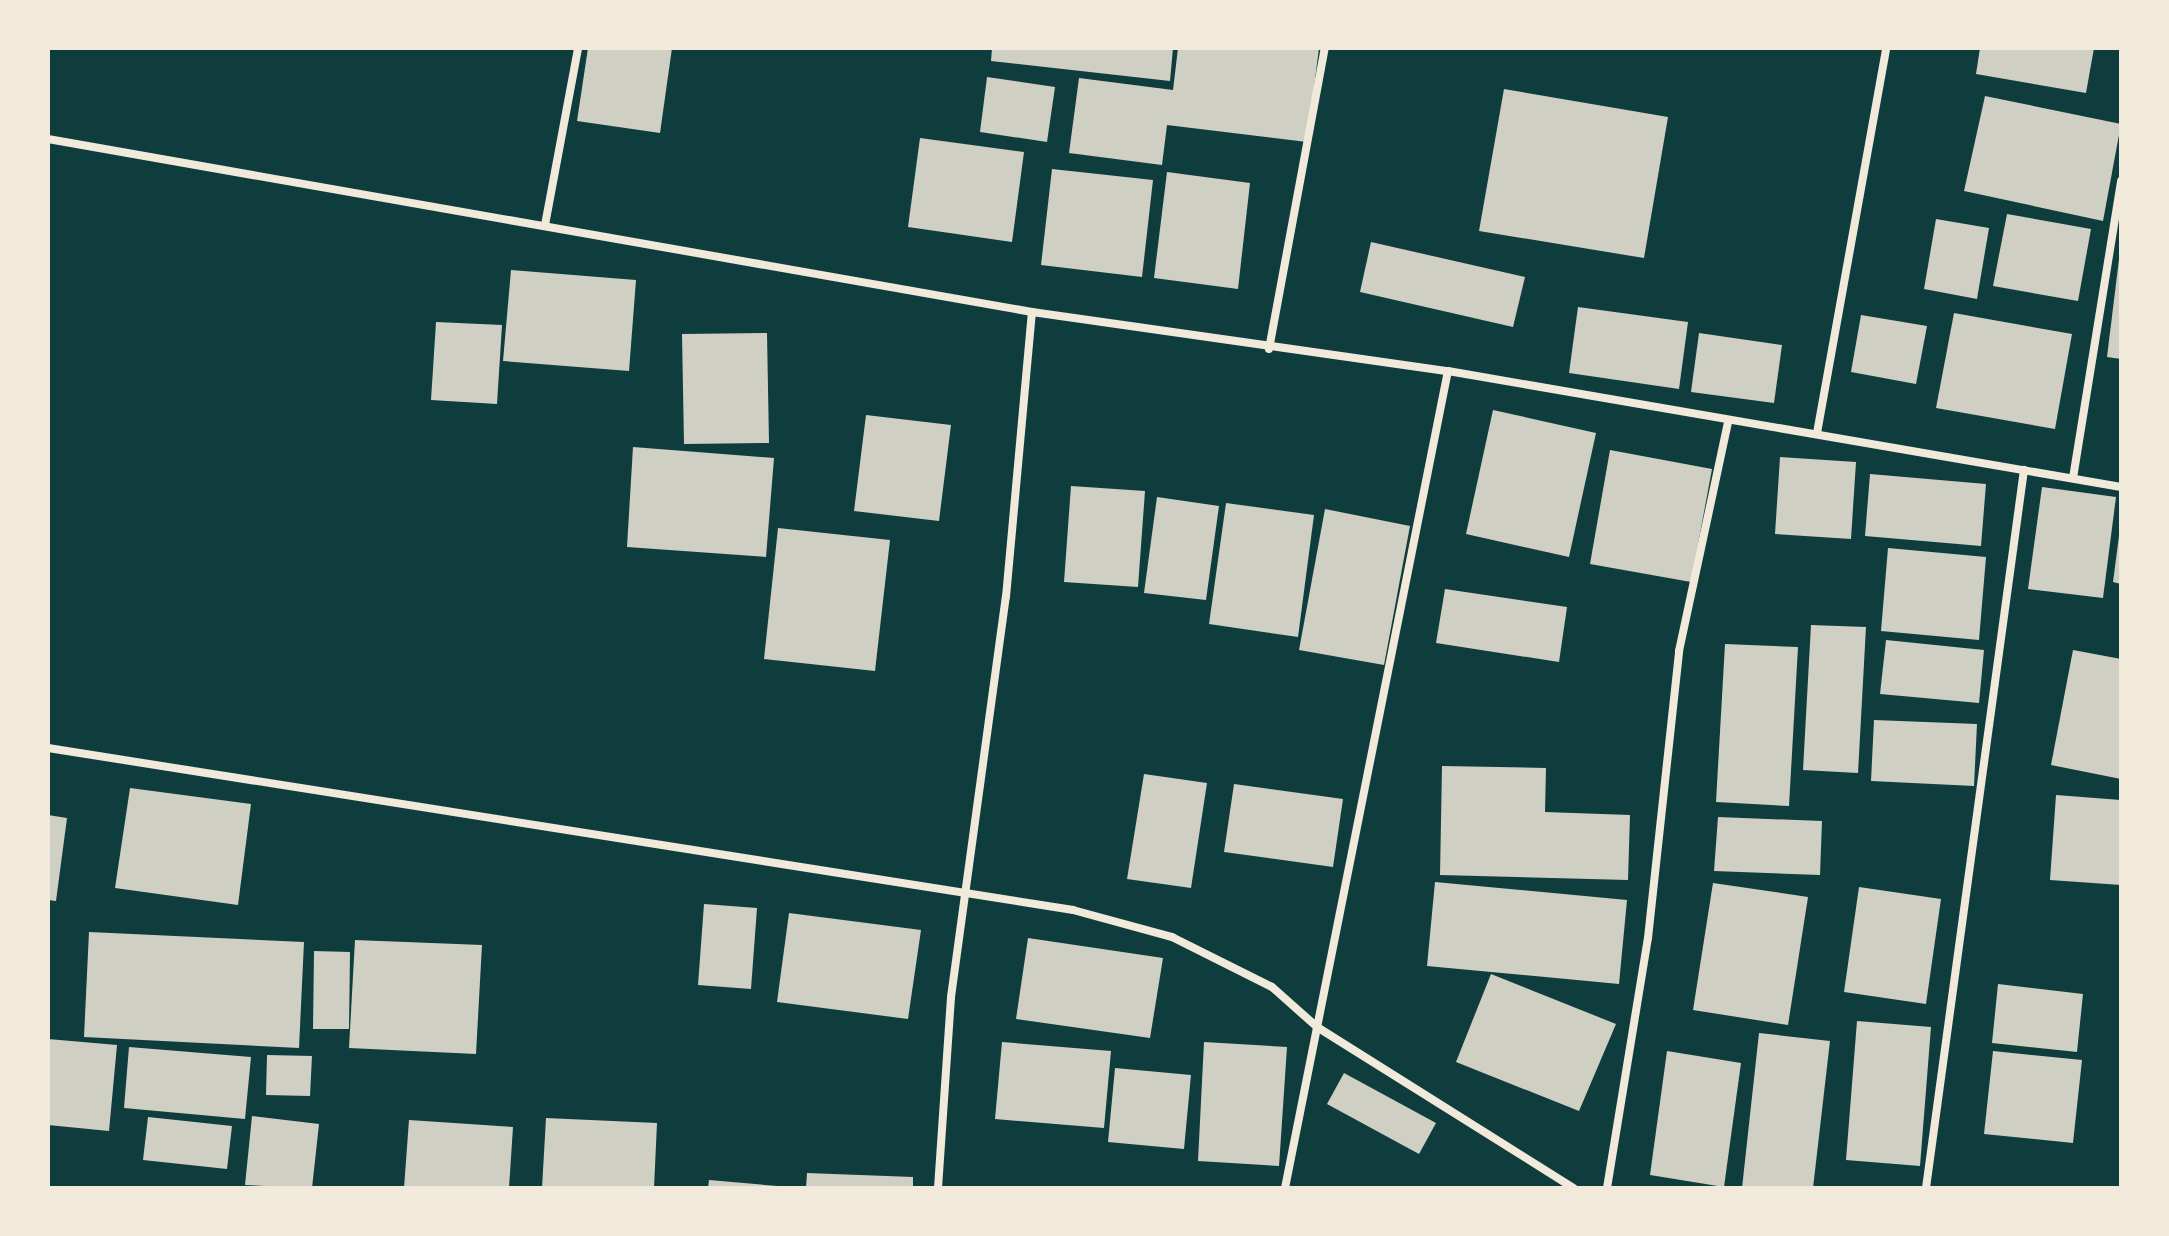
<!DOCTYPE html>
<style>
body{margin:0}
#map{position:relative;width:2169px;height:1236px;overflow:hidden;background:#0f3d3e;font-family:Jost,sans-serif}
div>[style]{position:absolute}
.building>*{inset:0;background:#cfcfc3}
.minor>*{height:8px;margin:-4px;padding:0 4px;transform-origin:4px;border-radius:4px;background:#f1e9da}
span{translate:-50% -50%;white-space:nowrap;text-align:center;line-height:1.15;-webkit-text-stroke:8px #f1e9da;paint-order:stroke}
.frame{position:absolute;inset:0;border:50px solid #f1e9da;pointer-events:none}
</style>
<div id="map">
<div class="building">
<div style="clip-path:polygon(588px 48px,672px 48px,660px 133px,577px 121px)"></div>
<div style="clip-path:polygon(992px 48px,1173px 48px,1170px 81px,991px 61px)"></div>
<div style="clip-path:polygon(1178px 48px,1319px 48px,1307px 142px,1167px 125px,1162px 165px,1069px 153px,1079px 78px,1173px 90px)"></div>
<div style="clip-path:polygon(1980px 48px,2094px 48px,2086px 93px,1976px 74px)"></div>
<div style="clip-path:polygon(987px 77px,1055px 87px,1047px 142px,980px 132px)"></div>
<div style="clip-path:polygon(1504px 89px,1668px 117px,1644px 258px,1479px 231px)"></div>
<div style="clip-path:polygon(1985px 96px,2121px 124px,2103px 221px,1964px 191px)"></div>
<div style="clip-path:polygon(920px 138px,1024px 152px,1012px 242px,908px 227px)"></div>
<div style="clip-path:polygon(1052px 169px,1153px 180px,1142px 277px,1041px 265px)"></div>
<div style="clip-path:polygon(1167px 172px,1250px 183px,1238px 289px,1154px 278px)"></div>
<div style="clip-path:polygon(2007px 214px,2091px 229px,2078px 301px,1993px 286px)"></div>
<div style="clip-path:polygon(1936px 219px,1989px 228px,1977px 299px,1924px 289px)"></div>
<div style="clip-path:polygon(1371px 242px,1525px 277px,1513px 327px,1360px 292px)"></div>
<div style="clip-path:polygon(2121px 243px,2121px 359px,2107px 357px)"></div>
<div style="clip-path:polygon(511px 270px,636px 280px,629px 371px,503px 361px)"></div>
<div style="clip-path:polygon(1578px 307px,1688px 322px,1679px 389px,1569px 373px)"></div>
<div style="clip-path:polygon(1954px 313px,2072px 334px,2055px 429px,1936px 408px)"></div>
<div style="clip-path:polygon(1861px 315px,1927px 326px,1916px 384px,1851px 372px)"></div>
<div style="clip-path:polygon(436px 322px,502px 325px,497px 404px,431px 400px)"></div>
<div style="clip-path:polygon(767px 333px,769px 443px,684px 444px,682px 334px)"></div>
<div style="clip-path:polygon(1699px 333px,1782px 345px,1774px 403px,1691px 392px)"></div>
<div style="clip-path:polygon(1493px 410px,1596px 433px,1569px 557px,1466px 534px)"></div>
<div style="clip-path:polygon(866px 415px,951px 425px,939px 521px,854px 511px)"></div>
<div style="clip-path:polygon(633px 447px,774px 458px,766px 557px,627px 547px)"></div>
<div style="clip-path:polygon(1610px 450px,1712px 469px,1691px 582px,1590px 564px)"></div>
<div style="clip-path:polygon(1780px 457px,1856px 462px,1851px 539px,1775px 534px)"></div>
<div style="clip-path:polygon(1870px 474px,1986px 484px,1981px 546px,1865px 536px)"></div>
<div style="clip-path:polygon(1071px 486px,1145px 491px,1138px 587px,1064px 582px)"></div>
<div style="clip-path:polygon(2042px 487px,2116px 497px,2103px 598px,2028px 589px)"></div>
<div style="clip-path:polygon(1157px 497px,1219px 506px,1206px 600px,1144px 593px)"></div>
<div style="clip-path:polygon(1226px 503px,1314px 515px,1298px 637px,1209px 624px)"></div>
<div style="clip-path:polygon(1325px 509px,1410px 526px,1384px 665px,1299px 650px)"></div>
<div style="clip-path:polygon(778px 528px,890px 540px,875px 671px,764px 659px)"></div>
<div style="clip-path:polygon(2119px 536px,2121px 537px,2121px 584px,2113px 582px)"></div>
<div style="clip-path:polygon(1888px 548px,1986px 557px,1979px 640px,1881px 631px)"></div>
<div style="clip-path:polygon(1445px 589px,1567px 607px,1559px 662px,1436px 643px)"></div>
<div style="clip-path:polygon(1811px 625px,1866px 627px,1858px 773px,1803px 770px)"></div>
<div style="clip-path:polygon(1886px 640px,1984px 650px,1979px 703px,1880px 694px)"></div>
<div style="clip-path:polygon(1725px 644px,1798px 647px,1789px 806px,1716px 802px)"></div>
<div style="clip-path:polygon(2073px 650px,2121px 659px,2121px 779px,2051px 765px)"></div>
<div style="clip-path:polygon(1874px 720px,1977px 724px,1974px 786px,1871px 781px)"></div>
<div style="clip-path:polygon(1442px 766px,1546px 768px,1545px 812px,1630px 815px,1628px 880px,1440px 875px)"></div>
<div style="clip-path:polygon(1144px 774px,1207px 783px,1191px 888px,1127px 879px)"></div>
<div style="clip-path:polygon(1234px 784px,1343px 799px,1333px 867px,1224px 852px)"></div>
<div style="clip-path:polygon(130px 788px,251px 804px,238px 905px,115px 888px)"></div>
<div style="clip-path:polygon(2056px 795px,2121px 800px,2121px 885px,2050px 880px)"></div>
<div style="clip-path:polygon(48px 815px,67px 818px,56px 901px,48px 900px)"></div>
<div style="clip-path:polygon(1718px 817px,1822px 821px,1820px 875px,1714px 871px)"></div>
<div style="clip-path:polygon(1435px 882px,1627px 900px,1619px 984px,1427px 966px)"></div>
<div style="clip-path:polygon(1713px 883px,1808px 897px,1788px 1025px,1693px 1010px)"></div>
<div style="clip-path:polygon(1859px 887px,1941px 899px,1926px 1004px,1844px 992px)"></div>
<div style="clip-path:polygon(704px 904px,757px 908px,751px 989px,698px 985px)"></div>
<div style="clip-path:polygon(789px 913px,921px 930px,908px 1019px,777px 1002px)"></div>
<div style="clip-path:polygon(89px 932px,304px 942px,299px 1048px,84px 1037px)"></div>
<div style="clip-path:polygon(1028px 938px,1163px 958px,1150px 1038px,1016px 1019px)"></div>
<div style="clip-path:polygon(355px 940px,482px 945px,476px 1054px,349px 1048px)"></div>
<div style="clip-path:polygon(314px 951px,350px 952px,349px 1029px,313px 1029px)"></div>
<div style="clip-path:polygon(1491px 974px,1616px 1024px,1579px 1111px,1456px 1062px)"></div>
<div style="clip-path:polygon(1998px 984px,2083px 994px,2077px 1052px,1992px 1043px)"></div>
<div style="clip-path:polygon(1857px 1021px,1931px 1027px,1920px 1166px,1846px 1160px)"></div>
<div style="clip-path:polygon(1759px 1033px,1830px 1041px,1813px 1188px,1742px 1188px)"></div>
<div style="clip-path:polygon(48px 1039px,117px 1045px,109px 1131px,48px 1125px)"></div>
<div style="clip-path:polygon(1002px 1042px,1111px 1051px,1104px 1128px,995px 1119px)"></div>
<div style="clip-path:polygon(1204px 1042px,1287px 1047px,1279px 1166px,1198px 1161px)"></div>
<div style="clip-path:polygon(129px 1047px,251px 1057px,245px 1119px,124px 1108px)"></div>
<div style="clip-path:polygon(1667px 1051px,1741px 1063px,1724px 1187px,1650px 1175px)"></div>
<div style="clip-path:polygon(1993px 1051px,2082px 1060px,2073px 1143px,1984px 1134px)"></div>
<div style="clip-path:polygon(267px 1055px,312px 1056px,310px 1096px,266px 1095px)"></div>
<div style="clip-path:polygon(1115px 1068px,1191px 1075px,1184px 1149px,1108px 1142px)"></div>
<div style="clip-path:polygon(1344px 1073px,1436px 1123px,1419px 1154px,1327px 1104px)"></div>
<div style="clip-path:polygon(252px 1116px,319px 1124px,312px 1188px,245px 1185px)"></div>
<div style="clip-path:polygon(148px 1117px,232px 1126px,227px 1169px,143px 1160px)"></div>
<div style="clip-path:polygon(546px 1118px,657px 1123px,654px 1188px,542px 1188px)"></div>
<div style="clip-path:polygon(409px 1120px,513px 1127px,509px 1188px,404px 1188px)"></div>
<div style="clip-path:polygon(807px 1173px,913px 1177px,913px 1188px,806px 1188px)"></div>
<div style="clip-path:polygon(709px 1180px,777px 1186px,777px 1188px,708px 1188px)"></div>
</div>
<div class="minor">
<div style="left:48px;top:139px;width:999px;rotate:9.97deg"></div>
<div style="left:1032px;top:312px;width:420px;rotate:8.1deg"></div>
<div style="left:1448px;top:371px;width:683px;rotate:9.78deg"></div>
<div style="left:545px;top:225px;width:180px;rotate:-79.4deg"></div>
<div style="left:1269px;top:349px;width:306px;rotate:-79.5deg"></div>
<div style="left:1817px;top:433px;width:391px;rotate:-79.8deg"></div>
<div style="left:2073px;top:478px;width:301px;rotate:-80.8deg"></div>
<div style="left:48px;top:748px;width:1038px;rotate:8.98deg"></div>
<div style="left:1073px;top:910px;width:103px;rotate:15.3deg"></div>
<div style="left:1172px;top:937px;width:112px;rotate:26.6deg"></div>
<div style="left:1272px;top:987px;width:60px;rotate:41.6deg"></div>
<div style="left:1317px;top:1027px;width:303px;rotate:32.1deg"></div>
<div style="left:938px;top:1188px;width:191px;rotate:-86.1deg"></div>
<div style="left:951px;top:997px;width:404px;rotate:-82.2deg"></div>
<div style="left:1006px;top:597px;width:286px;rotate:-84.8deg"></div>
<div style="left:1285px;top:1188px;width:833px;rotate:-78.72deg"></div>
<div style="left:1607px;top:1188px;width:253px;rotate:-80.7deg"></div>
<div style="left:1648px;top:938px;width:289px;rotate:-83.8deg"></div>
<div style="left:1679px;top:651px;width:234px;rotate:-77.9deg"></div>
<div style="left:1926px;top:1188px;width:725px;rotate:-82.23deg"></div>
</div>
<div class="frame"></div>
</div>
